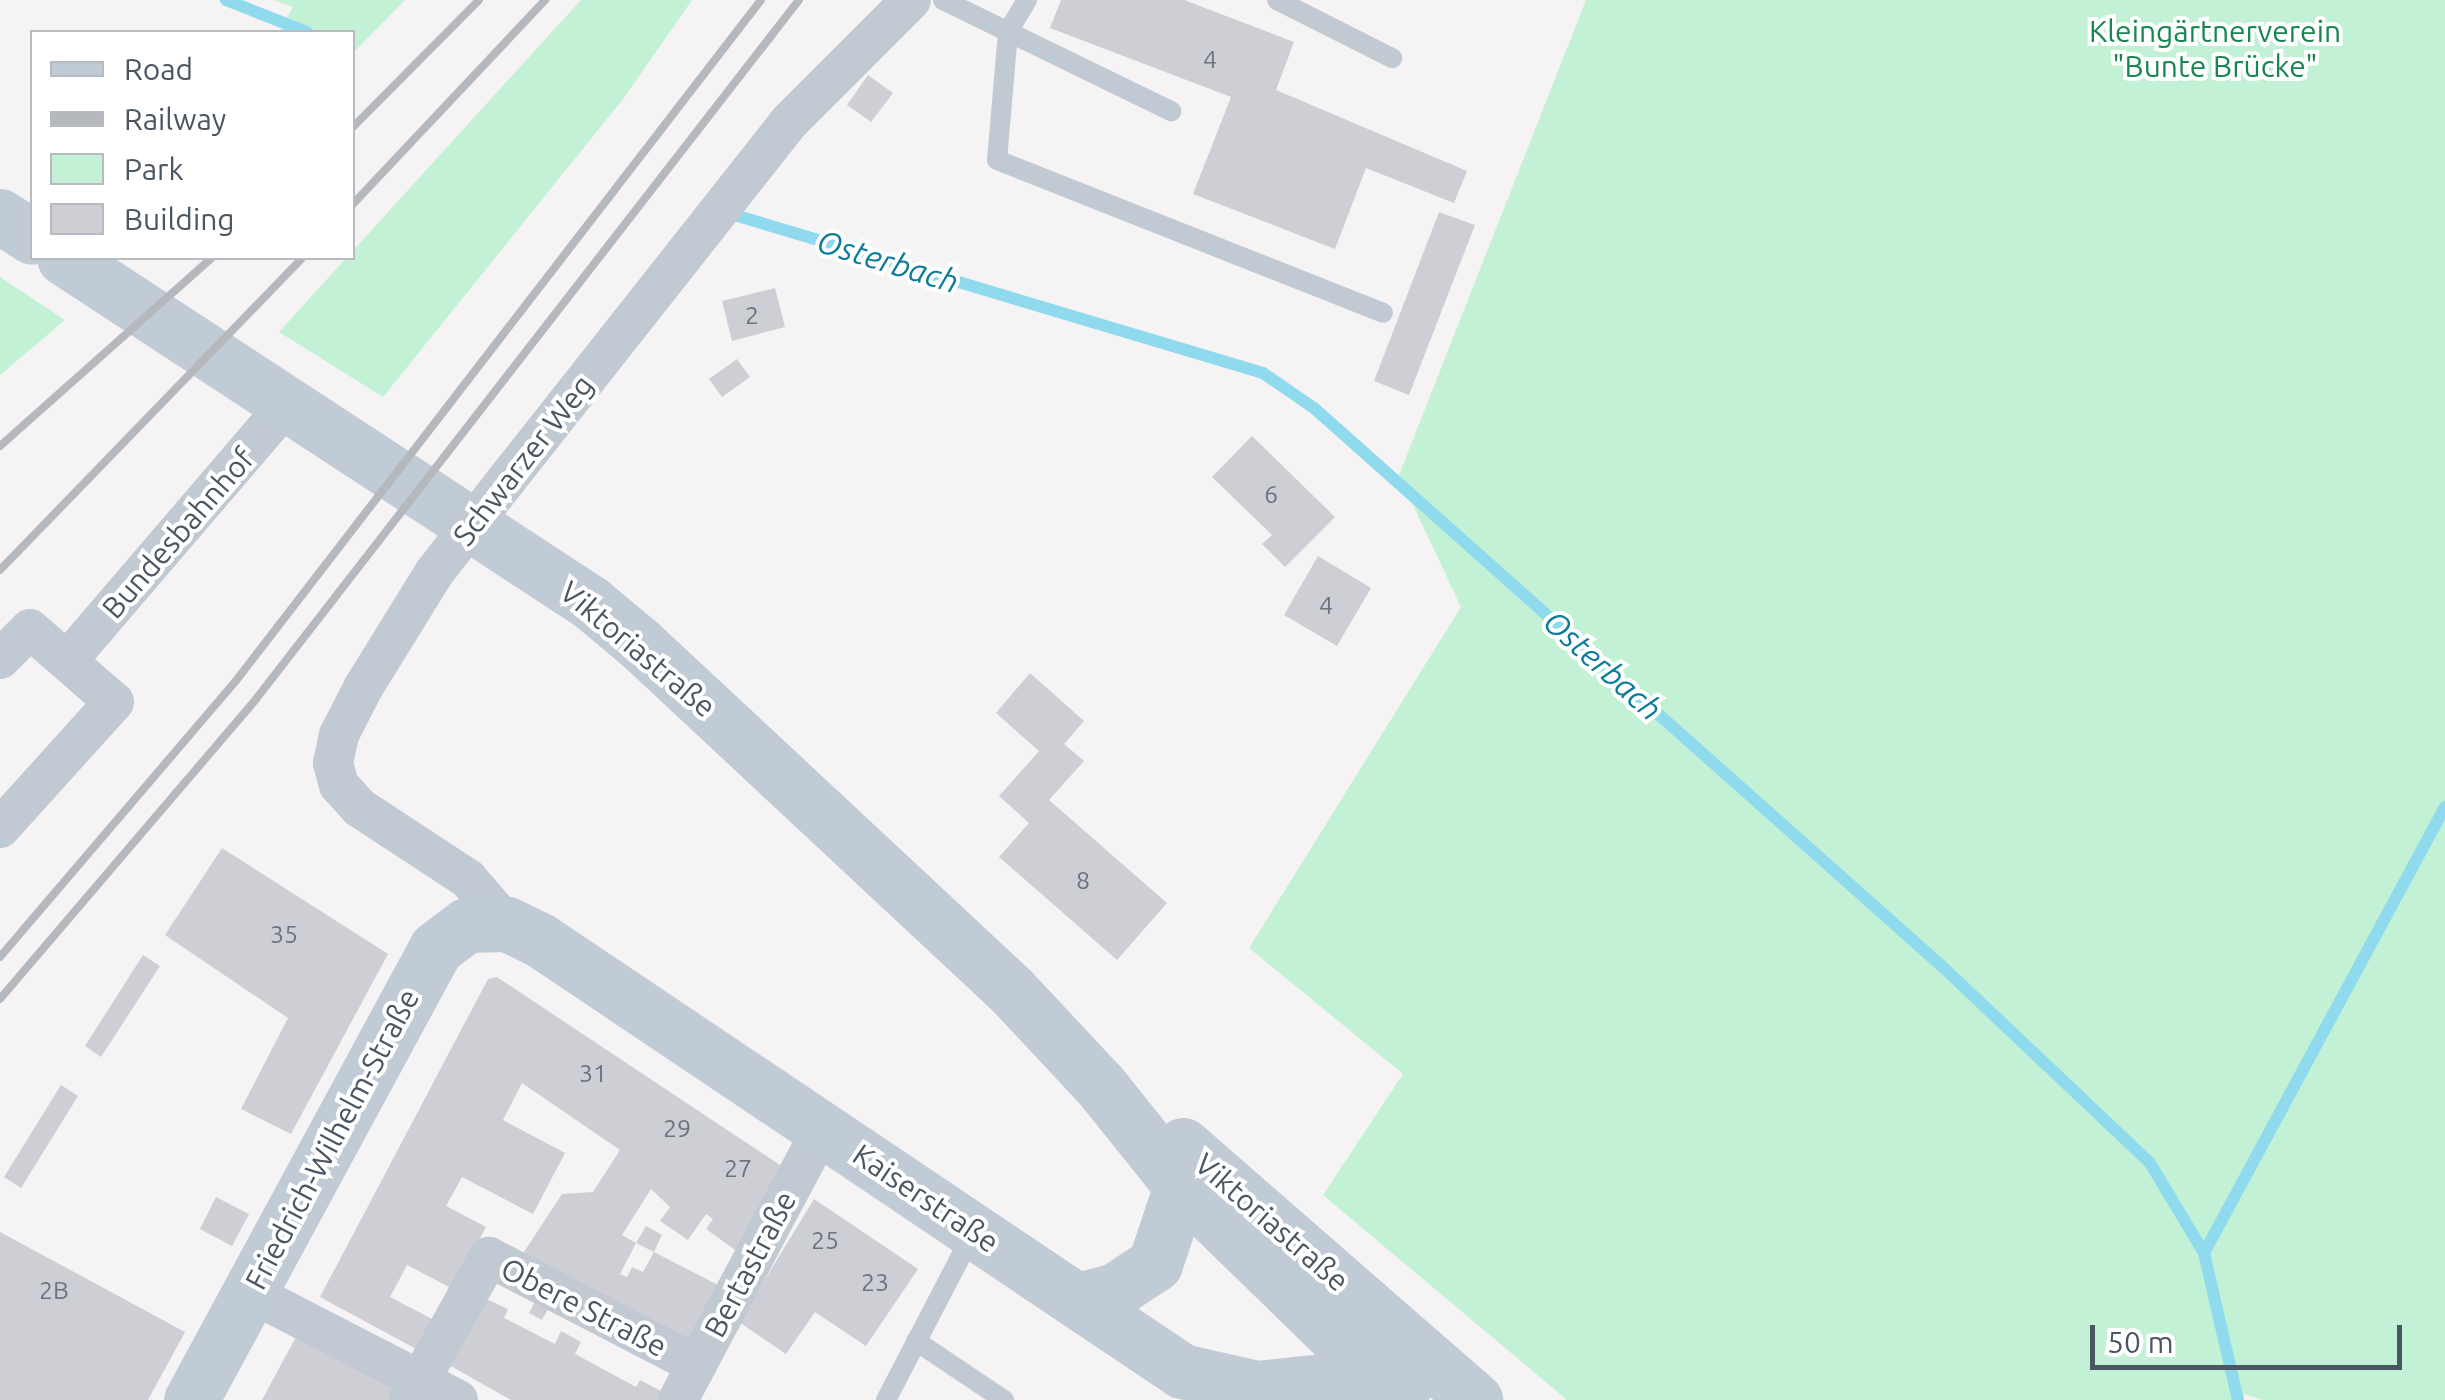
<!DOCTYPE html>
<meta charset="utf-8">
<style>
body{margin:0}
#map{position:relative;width:2445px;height:1400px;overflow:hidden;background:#f5f3f3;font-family:Ubuntu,sans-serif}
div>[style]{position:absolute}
.green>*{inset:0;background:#c3f1d5}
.stream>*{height:12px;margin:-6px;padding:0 6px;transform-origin:6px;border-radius:6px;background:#90daee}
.building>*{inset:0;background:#cdcfd5}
.service>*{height:20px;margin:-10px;padding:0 10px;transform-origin:10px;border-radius:10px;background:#c1cad2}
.minor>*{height:40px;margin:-20px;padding:0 20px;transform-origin:20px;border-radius:20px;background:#c1cad2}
.secondary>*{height:55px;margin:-27.5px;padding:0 27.5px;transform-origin:27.5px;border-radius:27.5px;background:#c1cbd6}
.rail>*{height:8px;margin:-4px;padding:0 4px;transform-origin:4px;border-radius:4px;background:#b5b8bd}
.minor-bridge>*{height:40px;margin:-20px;padding:0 20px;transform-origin:20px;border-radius:20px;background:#c1cad2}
span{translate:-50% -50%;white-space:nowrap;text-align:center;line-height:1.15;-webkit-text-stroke:8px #fff;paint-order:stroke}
.number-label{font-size:25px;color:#6b747e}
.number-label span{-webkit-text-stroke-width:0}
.park-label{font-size:30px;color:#17864f}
.street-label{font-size:30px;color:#4a5661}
.water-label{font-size:32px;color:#0c7c9b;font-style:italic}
.legend{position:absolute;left:30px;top:30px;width:325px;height:230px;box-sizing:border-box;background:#fff;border:2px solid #b7bbc0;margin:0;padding:12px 18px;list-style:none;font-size:30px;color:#4a5661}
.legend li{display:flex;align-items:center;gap:20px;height:50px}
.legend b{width:50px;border:2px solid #b7bbc0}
.scale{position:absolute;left:2090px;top:1325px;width:312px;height:45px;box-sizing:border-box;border:5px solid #4a5661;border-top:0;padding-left:12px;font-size:30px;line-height:35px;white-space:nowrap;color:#4a5661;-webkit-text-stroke:8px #fff;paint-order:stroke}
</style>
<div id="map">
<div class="green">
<div style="clip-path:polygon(274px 0,405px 0,353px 53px,352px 32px,279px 32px,293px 7px)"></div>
<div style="clip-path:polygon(581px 0,692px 0,623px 99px,383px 397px,279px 332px)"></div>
<div style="clip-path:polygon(1586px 0,2445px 0,2445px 1400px,2263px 1400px,2244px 1394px,2244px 1400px,1567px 1400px,1323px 1195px,1403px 1074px,1249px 948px,1461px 607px,1399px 475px)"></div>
<div style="clip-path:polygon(0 277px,65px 320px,0 375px)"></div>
</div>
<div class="stream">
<div style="left:226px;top:0;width:87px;rotate:21.6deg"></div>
<div style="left:738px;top:216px;width:548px;rotate:16.65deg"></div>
<div style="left:1263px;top:373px;width:62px;rotate:34.5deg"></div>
<div style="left:1314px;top:408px;width:844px;rotate:41.64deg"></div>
<div style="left:1945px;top:969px;width:282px;rotate:43.4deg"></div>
<div style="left:2150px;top:1163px;width:105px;rotate:59deg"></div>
<div style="left:2204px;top:1253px;width:151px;rotate:77deg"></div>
<div style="left:2204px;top:1253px;width:507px;rotate:-61.62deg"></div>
</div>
<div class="building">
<div style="clip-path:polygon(1061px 0,1184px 0,1294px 42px,1276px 90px,1467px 171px,1454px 203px,1366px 168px,1335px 249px,1193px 194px,1231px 97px,1050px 28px)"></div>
<div style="clip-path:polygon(868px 75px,893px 93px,871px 122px,847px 105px)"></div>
<div style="clip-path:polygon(1439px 212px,1475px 225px,1409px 395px,1374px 381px)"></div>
<div style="clip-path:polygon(775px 288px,785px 327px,732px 341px,722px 301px)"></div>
<div style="clip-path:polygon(737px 359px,750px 377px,722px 397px,709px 379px)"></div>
<div style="clip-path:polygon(1252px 436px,1335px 517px,1285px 567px,1262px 544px,1272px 535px,1212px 477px)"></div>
<div style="clip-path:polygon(1318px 556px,1371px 588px,1337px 646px,1284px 615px)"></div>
<div style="clip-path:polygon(1030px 673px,1084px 721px,1064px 744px,1084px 761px,1049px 800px,1167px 903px,1117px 960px,999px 857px,1029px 823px,999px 796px,1039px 751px,996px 713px)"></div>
<div style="clip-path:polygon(222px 848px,388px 954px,291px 1134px,241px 1109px,288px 1018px,165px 935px)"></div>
<div style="clip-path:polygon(143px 955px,160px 966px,101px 1057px,85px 1046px)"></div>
<div style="clip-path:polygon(497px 977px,783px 1167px,738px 1252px,706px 1229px,713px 1219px,706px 1214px,688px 1240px,660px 1221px,670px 1207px,651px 1189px,622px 1235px,636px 1243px,620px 1274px,627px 1277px,632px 1267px,643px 1272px,654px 1252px,636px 1243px,646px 1226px,662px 1235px,654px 1252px,720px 1286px,689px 1345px,520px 1258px,562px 1194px,593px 1192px,620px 1150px,522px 1083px,503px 1120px,565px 1153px,533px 1214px,462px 1177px,446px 1206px,486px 1227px,453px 1289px,407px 1265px,390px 1297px,434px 1320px,418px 1350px,320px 1297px,488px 979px)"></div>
<div style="clip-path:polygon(61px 1085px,78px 1096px,21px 1188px,4px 1177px)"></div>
<div style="clip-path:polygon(216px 1197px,249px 1214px,232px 1246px,200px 1229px)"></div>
<div style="clip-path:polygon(814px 1199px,918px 1269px,866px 1346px,815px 1312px,786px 1354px,739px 1322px)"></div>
<div style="clip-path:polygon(0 1232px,185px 1332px,148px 1400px,0 1400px)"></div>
<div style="clip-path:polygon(538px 1295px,552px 1302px,542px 1320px,529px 1313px)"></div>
<div style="clip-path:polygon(484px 1298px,508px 1309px,504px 1318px,555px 1344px,561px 1331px,581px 1342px,575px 1354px,636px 1387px,640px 1380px,663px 1392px,659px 1400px,511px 1400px,449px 1365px)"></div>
<div style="clip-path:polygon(296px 1337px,396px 1390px,390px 1400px,262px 1400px)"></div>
</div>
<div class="service">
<div style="left:943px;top:0;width:254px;rotate:26deg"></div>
<div style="left:1027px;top:0;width:37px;rotate:121deg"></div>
<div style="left:1008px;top:32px;width:128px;rotate:94.9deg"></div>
<div style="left:997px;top:160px;width:415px;rotate:21.6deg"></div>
<div style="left:1277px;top:0;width:129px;rotate:26.8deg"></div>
<div style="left:916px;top:1341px;width:106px;rotate:33.8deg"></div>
<div style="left:886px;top:1400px;width:188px;rotate:-62.5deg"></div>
</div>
<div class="minor">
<div style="left:504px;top:483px;width:461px;rotate:-51.7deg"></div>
<div style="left:790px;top:121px;width:171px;rotate:-45deg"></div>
<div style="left:434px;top:573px;width:135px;rotate:121.7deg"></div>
<div style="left:363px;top:688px;width:53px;rotate:117.1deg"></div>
<div style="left:339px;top:735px;width:29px;rotate:102deg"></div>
<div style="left:333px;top:763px;width:23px;rotate:75deg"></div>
<div style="left:339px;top:785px;width:31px;rotate:48deg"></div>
<div style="left:360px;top:808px;width:129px;rotate:33.3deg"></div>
<div style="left:468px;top:879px;width:60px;rotate:49.1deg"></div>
<div style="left:0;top:659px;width:42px;rotate:-45deg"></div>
<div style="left:30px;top:629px;width:111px;rotate:41deg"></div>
<div style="left:114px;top:702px;width:170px;rotate:132.1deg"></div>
<div style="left:67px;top:661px;width:340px;rotate:-49.4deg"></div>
<div style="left:249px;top:1292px;width:235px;rotate:27.3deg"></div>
<div style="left:409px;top:1400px;width:164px;rotate:-60.8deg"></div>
<div style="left:489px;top:1257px;width:234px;rotate:27.4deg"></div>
<div style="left:678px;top:1400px;width:307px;rotate:-62deg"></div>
</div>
<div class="secondary">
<div style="left:0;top:216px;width:38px;rotate:33deg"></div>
<div style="left:64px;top:258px;width:630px;rotate:33.21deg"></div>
<div style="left:591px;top:603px;width:64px;rotate:39.9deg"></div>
<div style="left:640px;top:644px;width:507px;rotate:43deg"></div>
<div style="left:1011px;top:990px;width:130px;rotate:46.9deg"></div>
<div style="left:1100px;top:1085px;width:129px;rotate:51.3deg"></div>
<div style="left:1181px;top:1186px;width:307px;rotate:44.2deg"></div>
<div style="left:1183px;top:1145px;width:388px;rotate:41.1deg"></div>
<div style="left:1077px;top:1300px;width:38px;rotate:-14deg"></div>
<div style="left:1114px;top:1291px;width:49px;rotate:-33.4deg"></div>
<div style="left:1155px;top:1264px;width:82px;rotate:-71.6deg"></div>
<div style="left:191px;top:1400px;width:514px;rotate:-61.54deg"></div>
<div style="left:436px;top:948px;width:39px;rotate:-37deg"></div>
<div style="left:467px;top:925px;width:40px;rotate:-1.4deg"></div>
<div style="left:507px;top:924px;width:37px;rotate:26deg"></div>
<div style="left:540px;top:940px;width:773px;rotate:33.88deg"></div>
<div style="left:1182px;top:1371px;width:77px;rotate:12.8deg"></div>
<div style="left:1257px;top:1388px;width:181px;rotate:-6deg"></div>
</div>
<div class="rail">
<div style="left:352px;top:128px;width:180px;rotate:-45.2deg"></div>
<div style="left:352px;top:205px;width:282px;rotate:-46.7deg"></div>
<div style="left:0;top:446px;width:283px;rotate:-41.6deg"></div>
<div style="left:0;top:570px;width:434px;rotate:-45.9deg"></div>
<div style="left:0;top:957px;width:362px;rotate:-49.5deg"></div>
<div style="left:235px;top:682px;width:861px;rotate:-52.36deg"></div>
<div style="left:0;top:999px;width:394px;rotate:-49.5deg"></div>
<div style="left:256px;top:699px;width:885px;rotate:-52.16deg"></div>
</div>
<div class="minor-bridge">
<div style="left:434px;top:573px;width:114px;rotate:-52.1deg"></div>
</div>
<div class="number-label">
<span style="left:1210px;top:59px">4</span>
<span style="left:752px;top:315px">2</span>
<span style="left:1271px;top:494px">6</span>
<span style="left:1326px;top:605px">4</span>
<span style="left:1083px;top:880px">8</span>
<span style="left:284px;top:934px">35</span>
<span style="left:593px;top:1073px">31</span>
<span style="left:677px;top:1128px">29</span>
<span style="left:738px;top:1168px">27</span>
<span style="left:825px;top:1240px">25</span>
<span style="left:875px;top:1282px">23</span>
<span style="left:54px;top:1290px">2B</span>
</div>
<div class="park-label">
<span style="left:2215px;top:48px">Kleingärtnerverein<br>"Bunte Brücke"</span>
</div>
<div class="street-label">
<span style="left:523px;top:460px;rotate:-52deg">Schwarzer Weg</span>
<span style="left:178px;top:533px;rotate:-49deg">Bundesbahnhof</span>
<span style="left:638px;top:649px;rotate:40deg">Viktoriastraße</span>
<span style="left:332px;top:1139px;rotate:-62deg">Friedrich-Wilhelm-Straße</span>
<span style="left:926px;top:1198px;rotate:34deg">Kaiserstraße</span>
<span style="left:1272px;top:1222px;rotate:41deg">Viktoriastraße</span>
<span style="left:750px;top:1264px;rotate:-62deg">Bertastraße</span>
<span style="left:584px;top:1307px;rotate:27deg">Obere Straße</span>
</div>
<div class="water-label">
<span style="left:888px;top:261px;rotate:17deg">Osterbach</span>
<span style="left:1603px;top:665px;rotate:42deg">Osterbach</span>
</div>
<ul class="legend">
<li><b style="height:12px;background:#c1cbd6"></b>Road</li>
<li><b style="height:12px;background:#b5b8bd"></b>Railway</li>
<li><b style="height:28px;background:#c3f1d5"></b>Park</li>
<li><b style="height:28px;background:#cdcfd5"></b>Building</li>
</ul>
<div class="scale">50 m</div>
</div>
